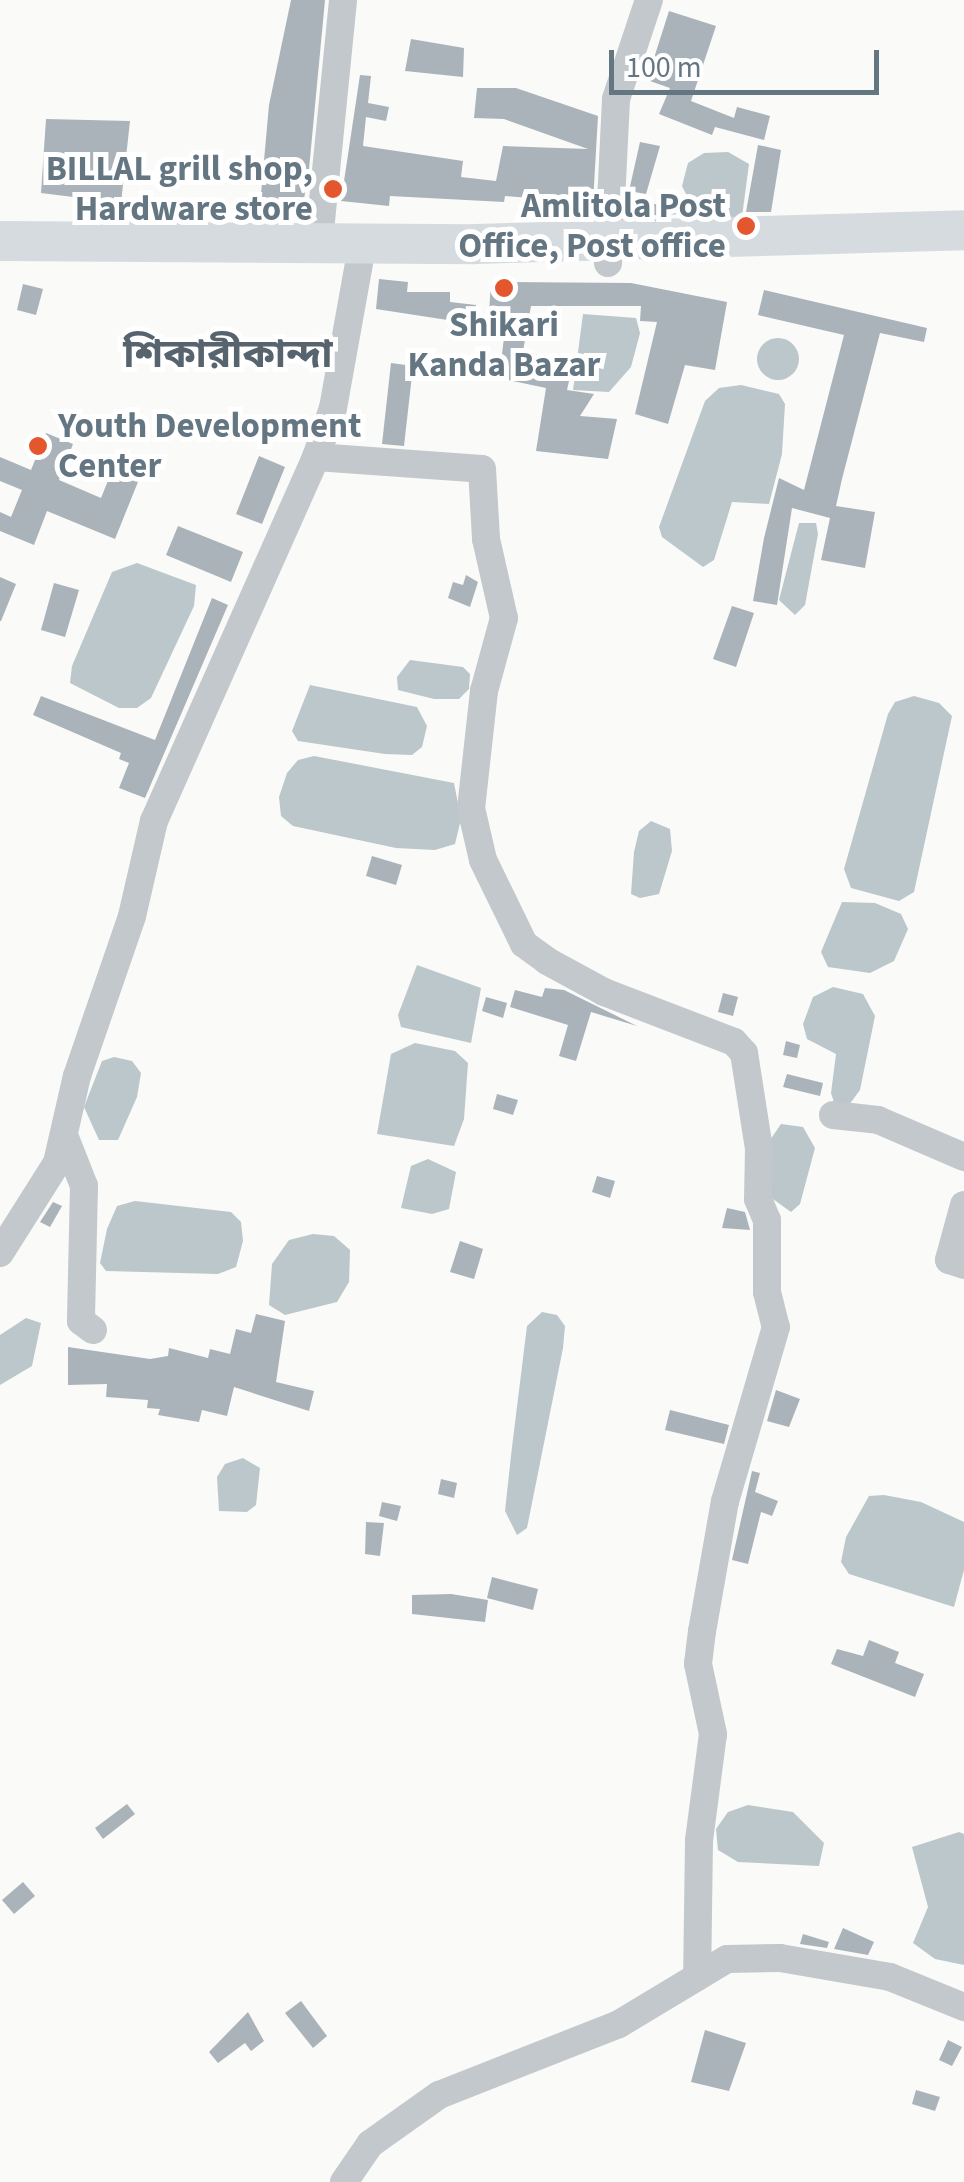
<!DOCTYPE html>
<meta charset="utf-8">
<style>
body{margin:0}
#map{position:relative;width:964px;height:2182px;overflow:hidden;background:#fafaf8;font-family:"Source Sans 3","Noto Sans Bengali",sans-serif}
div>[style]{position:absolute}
.water>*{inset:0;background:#bbc7cb}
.round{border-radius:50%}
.building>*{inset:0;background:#aab3b9}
.minor>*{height:28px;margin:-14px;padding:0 14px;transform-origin:14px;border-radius:14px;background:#c3c8cc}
.highway>*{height:40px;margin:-20px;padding:0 20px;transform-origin:20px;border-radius:20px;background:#d6dbdf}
.dots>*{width:28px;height:28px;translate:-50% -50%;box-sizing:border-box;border:5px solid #fff;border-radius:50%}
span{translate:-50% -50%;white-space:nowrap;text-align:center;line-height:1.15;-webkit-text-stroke:10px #fff;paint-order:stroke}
.poi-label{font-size:35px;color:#657683;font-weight:700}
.right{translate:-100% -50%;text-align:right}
.left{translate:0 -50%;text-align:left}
.quarter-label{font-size:40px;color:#57646e;font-weight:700}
.scale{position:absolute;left:609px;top:50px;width:270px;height:45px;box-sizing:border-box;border:5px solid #657683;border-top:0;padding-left:12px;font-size:30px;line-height:35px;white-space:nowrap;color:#657683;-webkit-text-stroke:8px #fff;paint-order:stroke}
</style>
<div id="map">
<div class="water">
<div style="clip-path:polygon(728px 152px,749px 164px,742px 217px,729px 222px,695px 212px,682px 186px,688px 163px,704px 153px)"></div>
<div style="clip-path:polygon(583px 314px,636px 318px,640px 333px,631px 367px,609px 392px,573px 390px)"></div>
<div class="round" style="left:757px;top:338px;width:42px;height:42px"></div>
<div style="clip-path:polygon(741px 385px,779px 394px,785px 404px,782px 454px,769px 504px,732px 502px,714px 560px,703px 567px,662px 537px,659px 527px,705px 401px,719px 388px)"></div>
<div style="clip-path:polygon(799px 523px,816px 523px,818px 534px,805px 605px,795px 615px,779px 600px)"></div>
<div style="clip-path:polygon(137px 563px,196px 585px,194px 606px,151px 698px,137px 708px,119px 708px,70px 683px,72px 666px,112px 572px)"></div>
<div style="clip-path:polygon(410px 660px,463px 667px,470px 674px,469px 689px,459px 699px,434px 699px,398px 690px,397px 677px)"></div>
<div style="clip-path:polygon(310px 685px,417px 707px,427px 726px,422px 747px,412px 755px,385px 754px,298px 741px,292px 731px)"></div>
<div style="clip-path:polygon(914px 696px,939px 703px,952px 716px,914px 892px,899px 901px,851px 888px,844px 869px,888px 714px,895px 702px)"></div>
<div style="clip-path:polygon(314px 756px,454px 783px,461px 819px,455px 844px,435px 850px,396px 848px,293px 826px,281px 816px,279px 797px,287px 773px,298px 760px)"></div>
<div style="clip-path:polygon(651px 821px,670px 829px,672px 851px,659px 894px,640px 898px,631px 894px,634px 852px,639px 831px)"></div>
<div style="clip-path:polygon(842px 902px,875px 903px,901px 914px,908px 929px,894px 961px,870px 973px,828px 967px,821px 952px)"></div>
<div style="clip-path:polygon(417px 965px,481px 988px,471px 1043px,401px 1027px,398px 1015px)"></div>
<div style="clip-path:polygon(833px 987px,863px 994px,875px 1016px,860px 1090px,849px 1105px,835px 1105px,831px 1093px,836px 1054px,807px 1039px,803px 1024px,813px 997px)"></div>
<div style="clip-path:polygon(415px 1043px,455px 1051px,468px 1063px,464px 1119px,454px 1146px,377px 1134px,391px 1054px)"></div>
<div style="clip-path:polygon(114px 1057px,132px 1061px,141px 1073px,137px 1097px,118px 1140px,99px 1140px,84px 1107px,102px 1061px)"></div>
<div style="clip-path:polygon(781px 1124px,803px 1127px,815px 1148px,800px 1204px,791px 1212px,766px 1194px,770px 1140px)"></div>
<div style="clip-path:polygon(428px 1159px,456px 1172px,449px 1209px,432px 1214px,401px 1208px,411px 1166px)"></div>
<div style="clip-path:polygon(135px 1201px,231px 1212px,241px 1222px,243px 1241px,236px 1267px,218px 1274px,106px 1271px,100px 1263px,107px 1229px,117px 1206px)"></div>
<div style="clip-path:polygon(313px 1234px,334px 1236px,350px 1250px,349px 1282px,337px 1302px,285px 1315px,269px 1305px,272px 1264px,289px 1240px)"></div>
<div style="clip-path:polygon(542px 1312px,557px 1315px,565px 1326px,563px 1348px,527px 1528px,517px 1535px,505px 1511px,512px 1447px,527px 1326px)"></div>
<div style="clip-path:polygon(26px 1318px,41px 1323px,32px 1366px,0 1385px,0 1335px)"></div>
<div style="clip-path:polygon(243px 1458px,260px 1468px,256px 1505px,247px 1512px,219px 1511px,217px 1477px,225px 1464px)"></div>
<div style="clip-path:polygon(884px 1495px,921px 1502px,964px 1522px,964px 1570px,954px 1607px,849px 1574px,841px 1562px,846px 1537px,869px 1496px)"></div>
<div style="clip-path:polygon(748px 1805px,793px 1812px,824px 1843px,819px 1866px,738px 1862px,718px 1850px,716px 1829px,728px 1812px)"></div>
<div style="clip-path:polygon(959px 1832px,964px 1834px,964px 1965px,935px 1959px,913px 1943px,928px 1907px,912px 1847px)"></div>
</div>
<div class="building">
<div style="clip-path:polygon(291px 0,325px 0,309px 169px,303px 205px,260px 205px,269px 105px)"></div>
<div style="clip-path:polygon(669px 11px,716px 26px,691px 101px,734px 118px,737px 107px,770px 116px,764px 140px,715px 127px,712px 135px,659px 114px,670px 88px,647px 80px)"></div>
<div style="clip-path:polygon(411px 39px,464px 48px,463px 77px,405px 71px)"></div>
<div style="clip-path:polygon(360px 75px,371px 76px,368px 103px,389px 107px,386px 121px,366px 117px,363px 146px,463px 161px,461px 177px,496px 181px,503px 146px,588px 149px,504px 119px,474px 118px,477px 88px,516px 88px,598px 116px,593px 203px,505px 196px,504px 202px,390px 196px,389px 206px,341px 201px)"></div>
<div style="clip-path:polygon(46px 119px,130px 121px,121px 203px,41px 193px)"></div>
<div style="clip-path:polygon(640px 142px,660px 146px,646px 194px,629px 191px)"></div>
<div style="clip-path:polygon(758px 145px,781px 150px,771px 212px,746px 212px)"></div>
<div style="clip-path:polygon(635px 202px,683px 207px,682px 214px,634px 216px)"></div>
<div style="clip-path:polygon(379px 279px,408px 282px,407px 292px,450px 292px,450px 302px,476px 305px,473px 330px,453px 329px,454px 321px,376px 309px)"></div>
<div style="clip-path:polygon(491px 282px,631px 283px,727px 302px,715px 370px,685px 365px,668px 424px,635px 414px,657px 322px,640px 321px,641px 306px,531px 306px,523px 351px,573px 363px,567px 390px,594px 394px,580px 416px,617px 419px,608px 459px,536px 451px,546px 388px,499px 378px,507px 314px,489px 313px)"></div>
<div style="clip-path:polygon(23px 284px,43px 289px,36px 315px,17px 310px)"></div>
<div style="clip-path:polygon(764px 290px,927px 328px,924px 342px,880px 333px,842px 479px,836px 506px,875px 512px,865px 568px,821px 560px,830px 518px,792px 508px,777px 605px,753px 601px,764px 538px,779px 478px,804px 490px,844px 335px,758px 315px)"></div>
<div style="clip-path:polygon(391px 363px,413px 366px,404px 446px,382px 444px)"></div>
<div style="clip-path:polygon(46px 433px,73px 444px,59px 480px,101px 498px,116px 461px,142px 472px,115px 539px,47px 511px,34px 545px,0 531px,0 512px,11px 517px,22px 490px,0 481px,0 457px,31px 470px)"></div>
<div style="clip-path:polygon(259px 456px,285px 467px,262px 524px,236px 514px)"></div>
<div style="clip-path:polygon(178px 526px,243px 552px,231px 582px,166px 555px)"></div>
<div style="clip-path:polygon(466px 575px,478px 582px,470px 607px,448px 598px,453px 582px,463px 585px)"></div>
<div style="clip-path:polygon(0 577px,16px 584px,1px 621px,0 621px)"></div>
<div style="clip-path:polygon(54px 583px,79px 590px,65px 637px,41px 630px)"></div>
<div style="clip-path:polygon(212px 598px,228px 605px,145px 798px,119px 788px,129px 763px,119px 759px,121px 753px,33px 715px,41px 696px,155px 740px)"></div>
<div style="clip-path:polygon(732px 606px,754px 613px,736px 667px,713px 659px)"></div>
<div style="clip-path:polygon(372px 856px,402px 865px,396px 885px,366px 876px)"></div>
<div style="clip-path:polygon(545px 988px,564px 990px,637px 1026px,591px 1012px,576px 1061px,559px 1056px,568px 1025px,510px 1007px,515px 990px,542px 997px)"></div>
<div style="clip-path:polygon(723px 993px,738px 997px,733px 1016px,718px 1012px)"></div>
<div style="clip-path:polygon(486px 997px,507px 1003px,503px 1018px,482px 1011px)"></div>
<div style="clip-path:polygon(786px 1041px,800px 1045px,797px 1058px,783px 1055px)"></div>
<div style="clip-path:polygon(787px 1074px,823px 1083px,820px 1096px,783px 1087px)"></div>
<div style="clip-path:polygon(497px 1094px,518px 1100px,513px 1115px,493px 1109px)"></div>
<div style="clip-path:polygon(597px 1176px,615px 1181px,610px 1198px,592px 1192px)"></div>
<div style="clip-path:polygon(53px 1202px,62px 1206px,50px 1227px,40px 1222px)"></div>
<div style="clip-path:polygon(727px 1208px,745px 1212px,750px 1230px,722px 1228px)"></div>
<div style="clip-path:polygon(460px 1241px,483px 1249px,474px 1279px,450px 1272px)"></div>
<div style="clip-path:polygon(256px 1314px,285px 1321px,276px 1382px,314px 1391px,309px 1411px,234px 1387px,227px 1416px,202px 1410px,199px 1422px,158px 1415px,160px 1409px,147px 1408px,148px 1400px,106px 1397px,107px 1384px,68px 1385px,68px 1347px,150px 1359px,168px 1356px,169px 1348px,208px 1358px,210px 1349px,230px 1354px,236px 1329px,251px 1333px)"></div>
<div style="clip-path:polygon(776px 1390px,800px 1399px,789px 1427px,767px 1421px)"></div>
<div style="clip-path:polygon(670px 1410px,729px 1425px,724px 1444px,665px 1430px)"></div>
<div style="clip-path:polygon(752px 1471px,760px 1473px,755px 1492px,778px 1501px,772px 1516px,761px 1512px,748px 1564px,732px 1560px)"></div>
<div style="clip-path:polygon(441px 1479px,457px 1483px,454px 1498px,438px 1494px)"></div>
<div style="clip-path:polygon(382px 1502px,401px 1506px,397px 1521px,379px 1516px)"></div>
<div style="clip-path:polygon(366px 1522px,384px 1523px,380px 1556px,365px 1554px)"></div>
<div style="clip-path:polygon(492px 1577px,538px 1589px,533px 1610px,487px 1598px)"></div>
<div style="clip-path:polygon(451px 1594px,488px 1600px,485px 1622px,412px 1614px,412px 1595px)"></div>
<div style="clip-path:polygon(869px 1640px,899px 1652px,895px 1663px,924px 1674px,915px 1697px,831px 1664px,837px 1649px,863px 1656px)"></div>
<div style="clip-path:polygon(127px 1804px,135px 1814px,103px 1839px,95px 1828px)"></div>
<div style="clip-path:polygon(23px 1882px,35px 1896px,14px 1914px,2px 1900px)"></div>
<div style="clip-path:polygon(843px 1928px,874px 1942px,868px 1955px,834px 1949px)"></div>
<div style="clip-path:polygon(803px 1934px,829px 1942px,827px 1948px,800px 1944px)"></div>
<div style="clip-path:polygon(301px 2001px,327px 2036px,313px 2048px,285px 2013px)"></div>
<div style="clip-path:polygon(248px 2012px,264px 2041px,251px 2051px,245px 2043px,218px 2063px,209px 2052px)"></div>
<div style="clip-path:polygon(705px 2030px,746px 2043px,729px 2091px,691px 2082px)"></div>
<div style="clip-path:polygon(948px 2040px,962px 2047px,952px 2066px,939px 2060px)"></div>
<div style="clip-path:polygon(916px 2090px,940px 2097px,935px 2111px,912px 2104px)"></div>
</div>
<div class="minor">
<div style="left:319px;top:241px;width:242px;rotate:-84.3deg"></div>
<div style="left:608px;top:263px;width:164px;rotate:-87.2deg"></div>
<div style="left:616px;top:99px;width:104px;rotate:-71.6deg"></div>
<div style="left:316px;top:457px;width:166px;rotate:4.1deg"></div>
<div style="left:482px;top:469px;width:70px;rotate:86.7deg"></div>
<div style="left:486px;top:539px;width:81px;rotate:77.2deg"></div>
<div style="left:504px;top:618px;width:76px;rotate:105.3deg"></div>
<div style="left:484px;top:691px;width:118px;rotate:96.3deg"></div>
<div style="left:471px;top:808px;width:53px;rotate:77deg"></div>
<div style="left:483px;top:860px;width:93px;rotate:64deg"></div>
<div style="left:524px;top:944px;width:29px;rotate:36deg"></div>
<div style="left:547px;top:961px;width:65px;rotate:28.5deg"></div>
<div style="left:604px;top:992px;width:139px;rotate:21deg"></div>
<div style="left:734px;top:1042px;width:15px;rotate:48deg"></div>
<div style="left:744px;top:1053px;width:97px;rotate:81.1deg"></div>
<div style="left:759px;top:1149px;width:50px;rotate:91.1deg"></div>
<div style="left:758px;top:1199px;width:23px;rotate:67deg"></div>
<div style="left:767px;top:1220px;width:72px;rotate:90deg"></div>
<div style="left:767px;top:1292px;width:36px;rotate:76deg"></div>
<div style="left:776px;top:1327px;width:181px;rotate:106.3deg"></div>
<div style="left:725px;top:1501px;width:132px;rotate:100deg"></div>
<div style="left:702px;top:1631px;width:33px;rotate:97deg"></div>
<div style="left:698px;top:1664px;width:72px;rotate:77.9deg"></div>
<div style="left:713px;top:1734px;width:108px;rotate:97.5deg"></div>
<div style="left:699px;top:1841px;width:136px;rotate:90.8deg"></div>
<div style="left:833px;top:1115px;width:45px;rotate:6.3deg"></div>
<div style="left:878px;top:1120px;width:94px;rotate:23.3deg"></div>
<div style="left:66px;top:1140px;width:49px;rotate:68.6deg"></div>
<div style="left:84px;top:1186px;width:135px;rotate:91.3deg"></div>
<div style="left:81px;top:1321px;width:15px;rotate:37deg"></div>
<div style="left:964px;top:1205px;width:57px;rotate:105.3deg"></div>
<div style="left:949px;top:1260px;width:16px;rotate:18deg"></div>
<div style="left:0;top:1253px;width:107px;rotate:-57.7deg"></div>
<div style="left:57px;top:1163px;width:89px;rotate:-77.1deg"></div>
<div style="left:77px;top:1076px;width:169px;rotate:-71deg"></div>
<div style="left:132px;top:916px;width:98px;rotate:-77deg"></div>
<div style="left:154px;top:821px;width:398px;rotate:-66deg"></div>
<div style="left:316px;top:457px;width:52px;rotate:-70.9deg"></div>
<div style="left:333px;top:408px;width:147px;rotate:-79.8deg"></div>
<div style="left:344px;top:2182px;width:46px;rotate:-55.6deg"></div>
<div style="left:370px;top:2144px;width:85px;rotate:-35.4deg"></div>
<div style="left:439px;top:2095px;width:193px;rotate:-21.5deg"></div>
<div style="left:619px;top:2024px;width:126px;rotate:-31deg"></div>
<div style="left:727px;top:1959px;width:53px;rotate:-1.1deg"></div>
<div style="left:780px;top:1958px;width:112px;rotate:9.8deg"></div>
<div style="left:890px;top:1977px;width:80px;rotate:22.1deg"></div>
</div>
<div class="highway">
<div style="left:0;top:241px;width:475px;rotate:0.4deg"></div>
<div style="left:475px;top:244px;width:489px;rotate:-1.6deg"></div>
</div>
<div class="dots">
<div style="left:333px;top:189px;background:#e4572e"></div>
<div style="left:746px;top:226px;background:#e4572e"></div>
<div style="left:504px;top:288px;background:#e4572e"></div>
<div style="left:38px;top:446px;background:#e4572e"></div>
</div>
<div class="poi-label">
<span class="right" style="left:313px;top:189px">BILLAL grill shop,<br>Hardware store</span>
<span class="right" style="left:726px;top:226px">Amlitola Post<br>Office, Post office</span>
<span style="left:504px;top:345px">Shikari<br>Kanda Bazar</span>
<span class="left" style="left:58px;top:446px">Youth Development<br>Center</span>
</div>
<div class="quarter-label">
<span style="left:228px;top:355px">শিকারীকান্দা</span>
</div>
<div class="scale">100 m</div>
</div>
